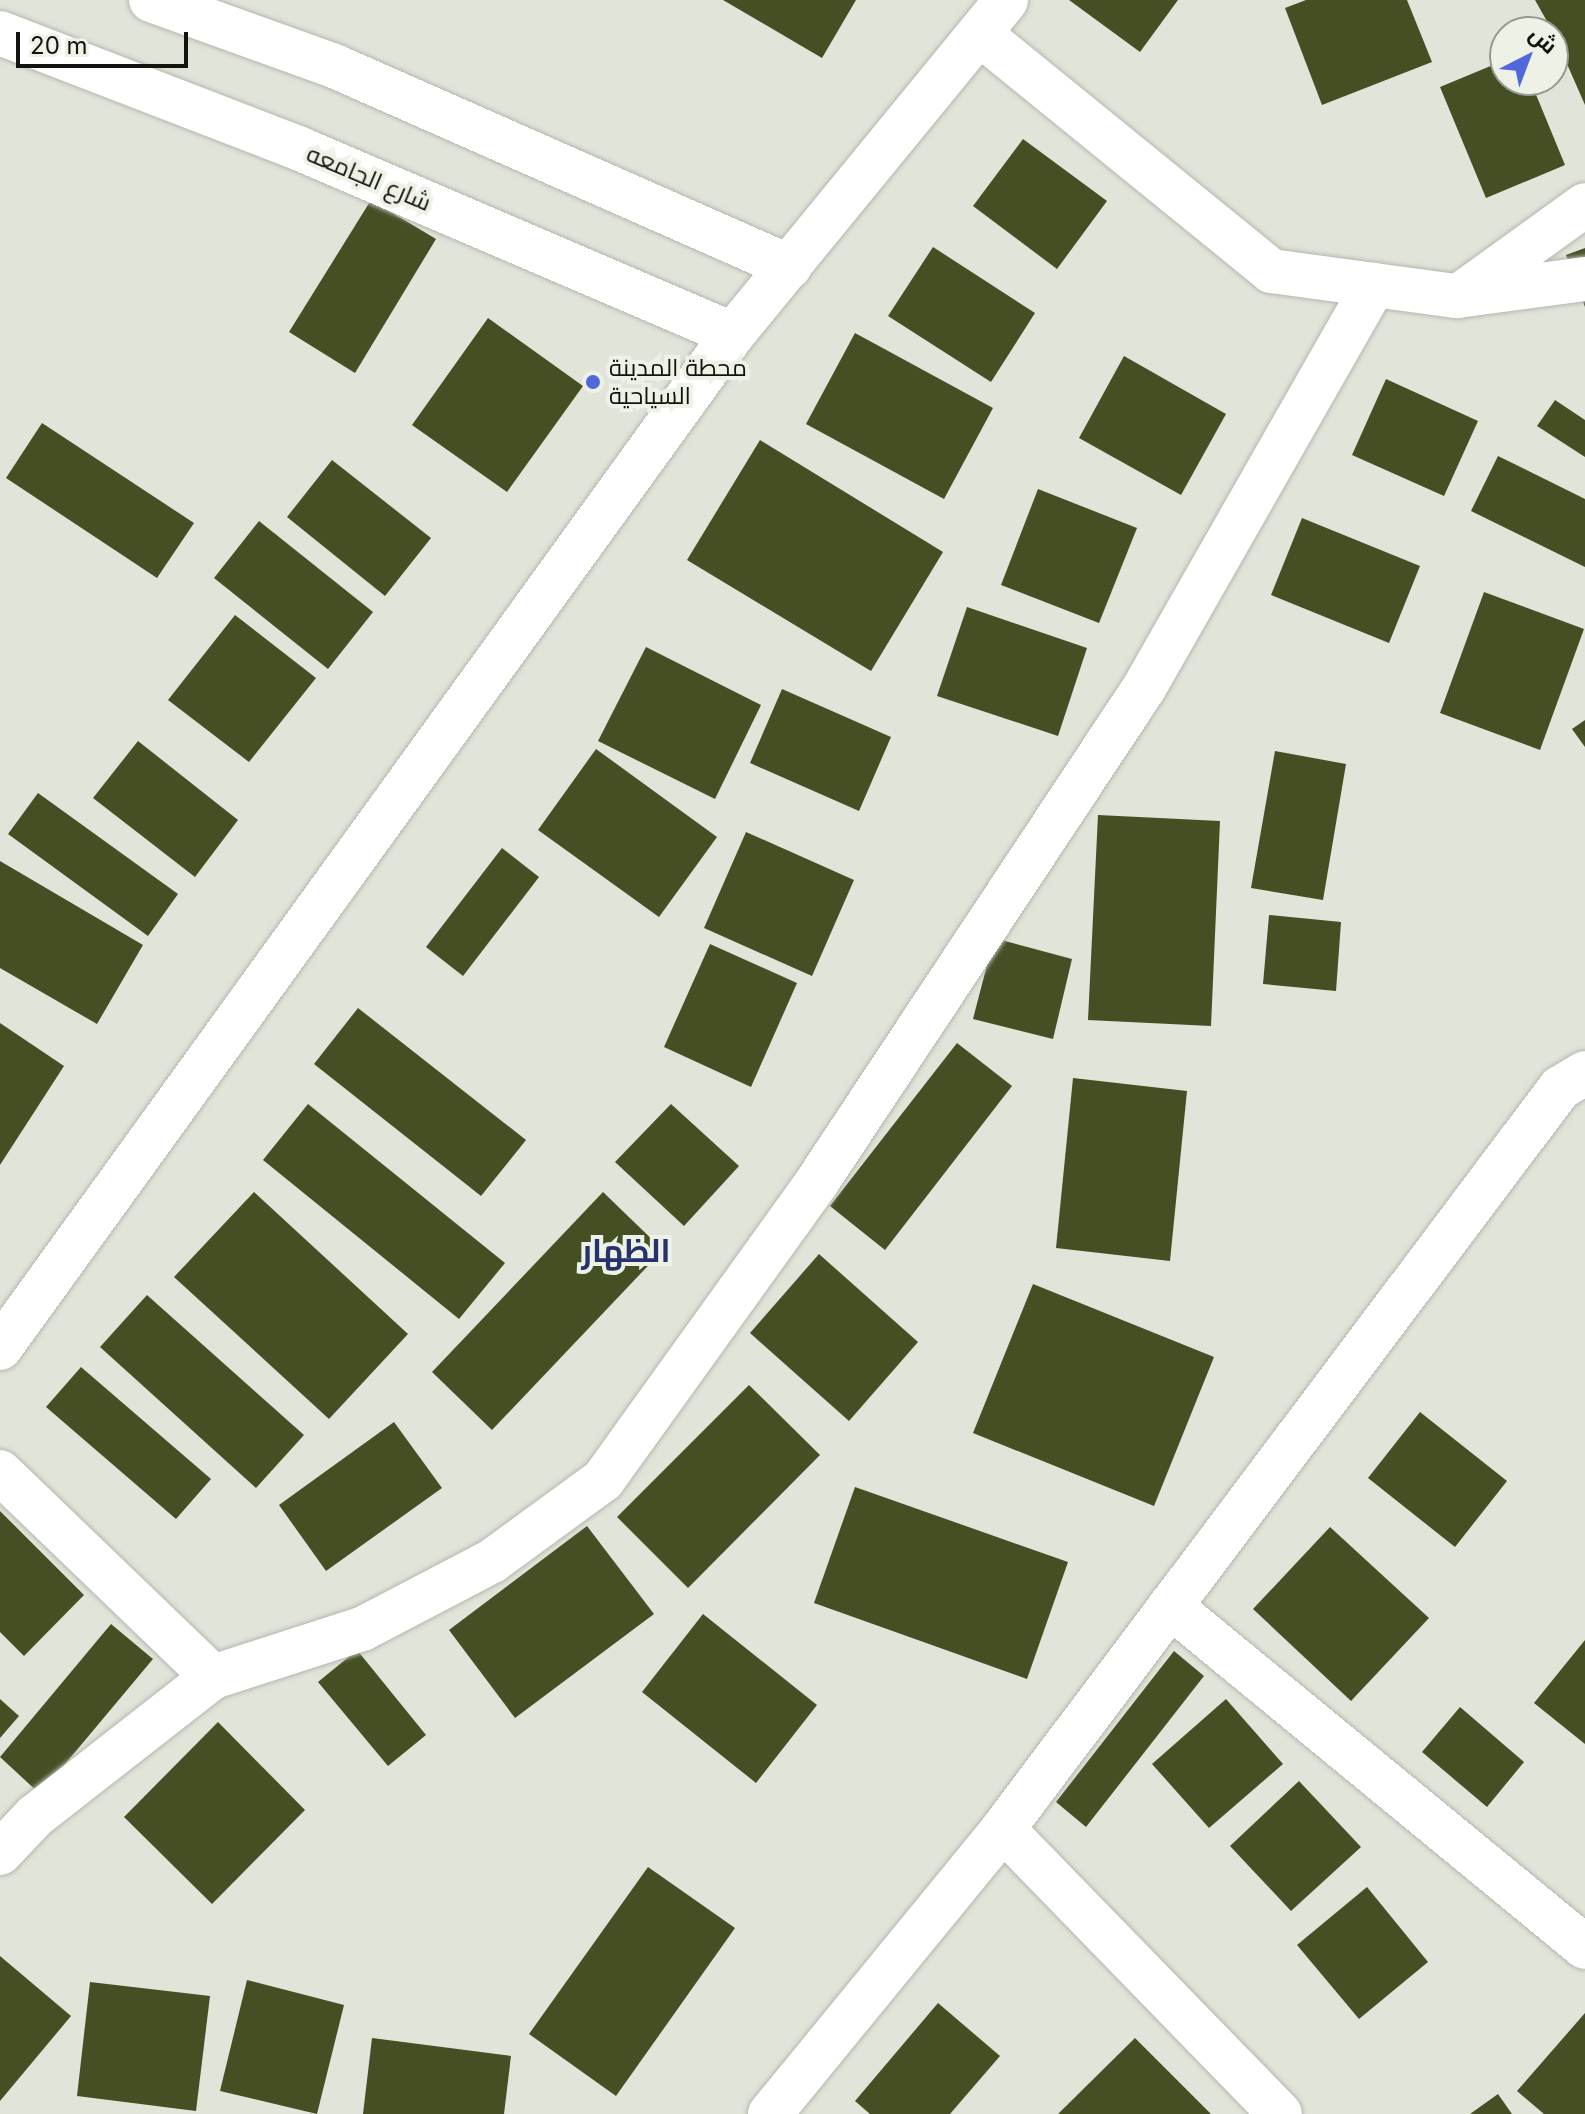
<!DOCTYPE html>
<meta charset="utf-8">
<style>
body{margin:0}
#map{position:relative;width:1585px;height:2114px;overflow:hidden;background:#e1e4d9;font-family:Inter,Cairo,sans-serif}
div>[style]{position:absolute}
.building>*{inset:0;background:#445024}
.roads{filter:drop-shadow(0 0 2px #b4b7ad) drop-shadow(0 0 2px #b4b7ad)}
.minor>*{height:44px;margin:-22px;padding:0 22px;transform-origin:22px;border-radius:22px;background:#fff}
.tertiary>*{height:44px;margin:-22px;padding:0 22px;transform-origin:22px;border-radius:22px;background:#fff}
.secondary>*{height:44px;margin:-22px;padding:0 22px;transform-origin:22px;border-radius:22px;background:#fff}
.dots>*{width:22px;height:22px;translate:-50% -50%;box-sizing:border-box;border:4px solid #eef1e6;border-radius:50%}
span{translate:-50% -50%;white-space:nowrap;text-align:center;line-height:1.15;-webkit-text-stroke:8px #eef1e6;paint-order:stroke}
.street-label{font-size:24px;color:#131410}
.poi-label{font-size:24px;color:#131410}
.left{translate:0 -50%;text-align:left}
.district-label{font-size:32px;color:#26326b;font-weight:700}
.north{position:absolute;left:1489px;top:16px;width:80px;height:80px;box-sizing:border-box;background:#eef1e6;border:2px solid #969990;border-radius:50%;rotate:42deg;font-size:22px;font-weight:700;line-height:32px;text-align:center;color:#131410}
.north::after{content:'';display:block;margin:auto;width:28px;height:36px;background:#5168dd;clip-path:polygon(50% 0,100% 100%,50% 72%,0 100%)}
.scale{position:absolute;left:16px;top:32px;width:172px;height:36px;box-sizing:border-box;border:4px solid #131410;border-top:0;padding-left:10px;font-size:24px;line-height:28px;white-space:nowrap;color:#131410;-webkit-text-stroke:6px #eef1e6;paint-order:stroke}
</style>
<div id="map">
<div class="building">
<div style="clip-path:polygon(723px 0,856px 0,822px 58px)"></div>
<div style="clip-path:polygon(1069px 0,1178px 0,1140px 52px)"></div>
<div style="clip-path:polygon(1306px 0,1407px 0,1432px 62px,1322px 105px,1285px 8px)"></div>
<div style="clip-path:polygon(1535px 0,1585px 0,1585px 105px,1553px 32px)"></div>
<div style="clip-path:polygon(1505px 60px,1505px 80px,1530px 80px,1565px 165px,1486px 198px,1440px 87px)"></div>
<div style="clip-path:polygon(1023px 139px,1107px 201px,1057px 269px,973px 206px)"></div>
<div style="clip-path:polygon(371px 200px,436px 239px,355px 373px,289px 332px)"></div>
<div style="clip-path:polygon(933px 247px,1035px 313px,991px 382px,888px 316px)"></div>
<div style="clip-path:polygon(1585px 248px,1585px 307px,1566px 255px)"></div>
<div style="clip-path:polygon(488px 318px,583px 386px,507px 492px,412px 425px)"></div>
<div style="clip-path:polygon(855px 333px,993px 408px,944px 499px,806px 424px)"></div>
<div style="clip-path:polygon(1124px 356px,1226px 414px,1181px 495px,1079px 438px)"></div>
<div style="clip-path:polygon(1386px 379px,1478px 421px,1444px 496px,1352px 455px)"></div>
<div style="clip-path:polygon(1555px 400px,1585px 420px,1585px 457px,1537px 426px)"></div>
<div style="clip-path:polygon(42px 423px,194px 523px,157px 578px,6px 478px)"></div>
<div style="clip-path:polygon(760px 440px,943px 552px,871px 671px,687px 560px)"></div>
<div style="clip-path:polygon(1498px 456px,1585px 499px,1585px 567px,1471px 511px)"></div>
<div style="clip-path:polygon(332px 460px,431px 538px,385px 596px,287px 517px)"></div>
<div style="clip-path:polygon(1038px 489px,1137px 528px,1099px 623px,1001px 585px)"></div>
<div style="clip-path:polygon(1302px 518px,1420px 566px,1389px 643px,1271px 595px)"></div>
<div style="clip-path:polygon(259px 521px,373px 612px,328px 669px,214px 578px)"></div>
<div style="clip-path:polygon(1484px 592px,1584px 629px,1540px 750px,1440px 713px)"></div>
<div style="clip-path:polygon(967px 607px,1087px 648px,1058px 736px,937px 696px)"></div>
<div style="clip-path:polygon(235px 615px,316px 678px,249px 762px,168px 700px)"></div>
<div style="clip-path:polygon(646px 647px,761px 705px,715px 799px,598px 741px)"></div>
<div style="clip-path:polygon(782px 689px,891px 737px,859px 811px,750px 763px)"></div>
<div style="clip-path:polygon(1585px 720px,1585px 747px,1572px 729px)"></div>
<div style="clip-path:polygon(138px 741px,238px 820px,195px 877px,93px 798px)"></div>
<div style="clip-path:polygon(596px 749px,717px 837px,659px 917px,538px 830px)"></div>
<div style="clip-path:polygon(1275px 751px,1346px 764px,1323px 900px,1251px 888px)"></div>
<div style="clip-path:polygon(38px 793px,178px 894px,148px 936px,8px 834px)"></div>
<div style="clip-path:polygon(1098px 815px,1220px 821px,1211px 1026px,1088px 1020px)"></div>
<div style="clip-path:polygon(746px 832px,854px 880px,812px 976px,704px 928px)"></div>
<div style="clip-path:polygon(502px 848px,539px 877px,463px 976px,426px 947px)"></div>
<div style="clip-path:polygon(0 861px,143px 945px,97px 1024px,0 968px)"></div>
<div style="clip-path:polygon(1269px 915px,1341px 922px,1336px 991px,1263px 984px)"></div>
<div style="clip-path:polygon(994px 938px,1072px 959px,1053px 1039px,973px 1019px)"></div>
<div style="clip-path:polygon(710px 944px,797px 983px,751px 1087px,664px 1047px)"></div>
<div style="clip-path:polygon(358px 1008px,526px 1140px,481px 1196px,314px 1064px)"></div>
<div style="clip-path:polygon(0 1023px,64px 1066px,0 1165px)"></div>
<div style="clip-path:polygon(957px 1043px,1012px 1086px,885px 1250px,830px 1206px)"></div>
<div style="clip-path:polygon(1073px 1078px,1187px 1091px,1170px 1261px,1056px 1248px)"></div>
<div style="clip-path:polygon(308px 1104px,505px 1263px,459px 1319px,263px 1160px)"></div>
<div style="clip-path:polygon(671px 1104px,739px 1166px,684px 1226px,615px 1162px)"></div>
<div style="clip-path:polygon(254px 1192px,408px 1334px,329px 1419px,174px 1277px)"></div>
<div style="clip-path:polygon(603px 1192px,663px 1250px,492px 1430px,432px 1372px)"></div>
<div style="clip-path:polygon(819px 1254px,918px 1342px,849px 1421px,750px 1333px)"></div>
<div style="clip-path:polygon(1033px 1284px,1214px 1357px,1154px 1506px,973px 1433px)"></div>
<div style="clip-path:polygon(147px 1295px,304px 1435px,256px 1488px,100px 1347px)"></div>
<div style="clip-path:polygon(81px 1367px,211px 1479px,176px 1519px,46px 1407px)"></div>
<div style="clip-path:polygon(749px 1385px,820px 1455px,688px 1588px,617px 1517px)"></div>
<div style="clip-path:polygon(1420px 1412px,1507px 1481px,1455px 1547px,1368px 1478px)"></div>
<div style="clip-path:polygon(394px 1422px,442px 1488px,326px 1571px,279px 1505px)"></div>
<div style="clip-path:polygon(855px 1487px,1068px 1562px,1027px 1679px,814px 1603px)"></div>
<div style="clip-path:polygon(0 1511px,84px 1595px,24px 1656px,0 1632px)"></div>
<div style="clip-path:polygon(587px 1526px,654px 1614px,515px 1718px,449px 1630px)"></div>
<div style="clip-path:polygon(1330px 1527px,1429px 1618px,1351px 1701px,1253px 1609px)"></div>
<div style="clip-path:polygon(703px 1614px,817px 1705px,756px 1783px,642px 1692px)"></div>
<div style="clip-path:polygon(111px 1624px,153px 1659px,40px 1794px,0 1757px)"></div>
<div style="clip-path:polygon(1585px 1640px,1585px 1744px,1534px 1703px)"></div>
<div style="clip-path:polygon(357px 1650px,426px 1735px,388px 1766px,318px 1682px)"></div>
<div style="clip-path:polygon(1174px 1651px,1204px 1676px,1086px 1827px,1056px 1802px)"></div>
<div style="clip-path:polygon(0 1699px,19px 1716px,0 1738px)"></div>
<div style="clip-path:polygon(1226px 1699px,1283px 1764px,1209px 1828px,1152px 1764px)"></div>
<div style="clip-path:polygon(1460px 1707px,1524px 1762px,1487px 1807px,1422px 1752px)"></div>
<div style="clip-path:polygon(218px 1722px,305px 1810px,212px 1904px,124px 1817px)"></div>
<div style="clip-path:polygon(1299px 1781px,1361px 1847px,1291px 1911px,1230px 1846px)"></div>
<div style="clip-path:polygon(648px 1867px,735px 1928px,616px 2096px,529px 2034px)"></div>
<div style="clip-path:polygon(1367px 1887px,1428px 1962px,1359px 2019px,1297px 1945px)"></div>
<div style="clip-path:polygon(0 1956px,71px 2016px,0 2101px)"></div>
<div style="clip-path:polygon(247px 1980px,344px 2005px,317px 2114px,220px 2091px)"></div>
<div style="clip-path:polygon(90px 1982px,210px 1996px,196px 2111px,77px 2096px)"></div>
<div style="clip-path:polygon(938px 2003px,1000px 2056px,950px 2114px,870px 2114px,855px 2101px)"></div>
<div style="clip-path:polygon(1585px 2013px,1585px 2114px,1544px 2114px,1517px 2091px)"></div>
<div style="clip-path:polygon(372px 2038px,511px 2056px,504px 2114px,363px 2114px)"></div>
<div style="clip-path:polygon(1135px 2038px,1211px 2114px,1058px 2114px)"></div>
<div style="clip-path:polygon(1498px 2094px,1512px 2114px,1470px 2114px)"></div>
</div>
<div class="roads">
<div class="minor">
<div style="left:981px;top:35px;width:374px;rotate:39.1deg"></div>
<div style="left:1271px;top:271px;width:188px;rotate:7.7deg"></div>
<div style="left:1457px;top:296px;width:129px;rotate:-7.6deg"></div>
<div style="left:1463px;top:293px;width:150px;rotate:-35.8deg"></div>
<div style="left:0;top:1472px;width:296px;rotate:43.9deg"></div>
<div style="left:1170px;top:1606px;width:537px;rotate:39.41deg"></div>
<div style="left:1003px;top:1829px;width:397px;rotate:45.8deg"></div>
<div style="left:0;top:1853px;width:51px;rotate:-46.6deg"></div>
<div style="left:35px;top:1816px;width:226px;rotate:-38deg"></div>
<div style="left:213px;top:1677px;width:157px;rotate:-17.9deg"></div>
<div style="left:362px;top:1629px;width:147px;rotate:-27.6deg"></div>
<div style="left:492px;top:1561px;width:137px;rotate:-36.1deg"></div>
<div style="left:603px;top:1480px;width:367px;rotate:-54.3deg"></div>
<div style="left:817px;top:1182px;width:592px;rotate:-56.5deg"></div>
<div style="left:1144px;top:688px;width:464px;rotate:-60.3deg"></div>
<div style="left:770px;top:2114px;width:368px;rotate:-50.7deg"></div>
<div style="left:1003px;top:1829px;width:927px;rotate:-53.07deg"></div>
<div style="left:1560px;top:1088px;width:29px;rotate:-31deg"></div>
</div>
<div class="tertiary">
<div style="left:151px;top:0;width:192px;rotate:19.8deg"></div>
<div style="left:332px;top:65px;width:500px;rotate:23.8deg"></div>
<div style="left:0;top:33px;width:319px;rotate:21.1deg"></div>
<div style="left:298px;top:148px;width:473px;rotate:23.2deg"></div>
</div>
<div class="secondary">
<div style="left:0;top:1348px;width:1251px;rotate:-54.14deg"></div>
<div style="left:733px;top:334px;width:431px;rotate:-50.7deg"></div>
</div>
</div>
<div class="dots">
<div style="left:593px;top:382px;background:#5168dd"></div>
</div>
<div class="street-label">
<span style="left:369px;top:178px;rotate:23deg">شارع الجامعه</span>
</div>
<div class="poi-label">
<span class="left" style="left:609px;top:382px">محطة المدينة<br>السياحية</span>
</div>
<div class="district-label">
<span style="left:626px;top:1251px">الظهار</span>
</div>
<div class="north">ش</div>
<div class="scale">20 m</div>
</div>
